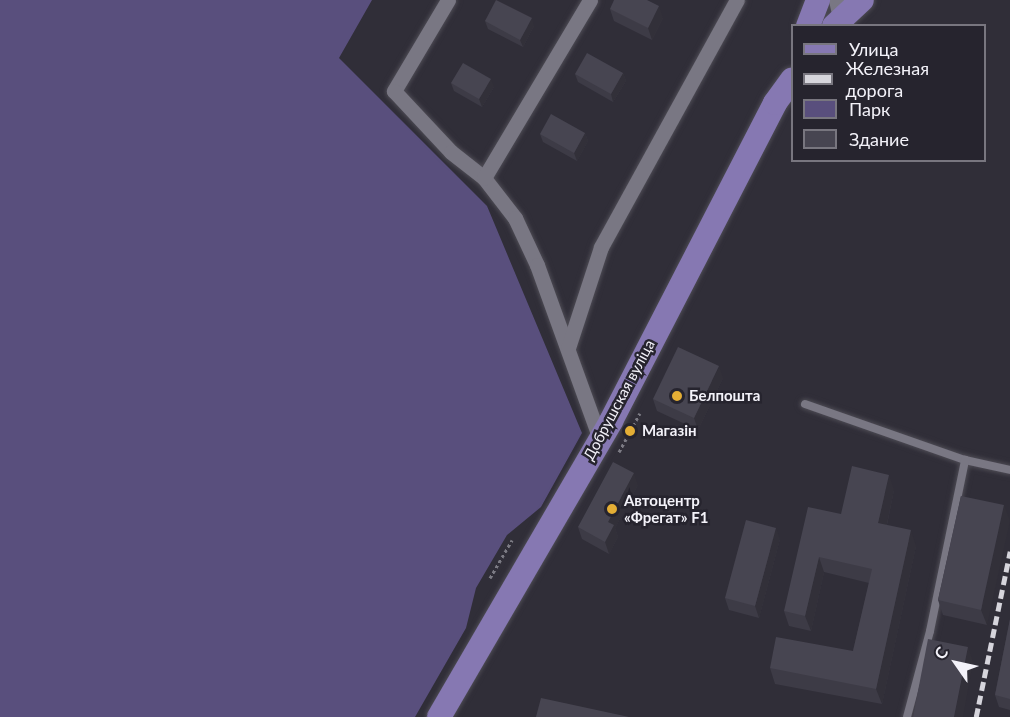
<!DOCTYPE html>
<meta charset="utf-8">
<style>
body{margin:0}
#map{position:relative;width:1010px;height:717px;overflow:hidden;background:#302e38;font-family:Lato,sans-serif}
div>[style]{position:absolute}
.green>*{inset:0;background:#594f7d}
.path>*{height:3px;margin-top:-1.5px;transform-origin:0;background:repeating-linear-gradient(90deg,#7c7b84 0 3px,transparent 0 6px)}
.roads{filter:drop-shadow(0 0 2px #4d4b54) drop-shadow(0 0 2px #4d4b54)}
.lane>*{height:8px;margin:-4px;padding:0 4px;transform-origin:4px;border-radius:4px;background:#797783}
.street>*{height:15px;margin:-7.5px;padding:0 7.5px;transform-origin:7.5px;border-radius:7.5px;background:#797783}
.primary>*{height:24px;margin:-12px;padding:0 12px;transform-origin:12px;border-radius:12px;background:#8678b2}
.rail>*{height:4.5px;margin-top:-2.25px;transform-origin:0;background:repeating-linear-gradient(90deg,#d6d5dc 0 9px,transparent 0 13.5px)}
.wall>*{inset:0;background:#3d3b46}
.shaded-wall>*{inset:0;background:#323039}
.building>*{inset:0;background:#474551}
.dots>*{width:16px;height:16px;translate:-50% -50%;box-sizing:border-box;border:3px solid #26242e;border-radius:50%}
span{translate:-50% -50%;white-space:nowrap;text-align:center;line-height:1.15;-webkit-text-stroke:5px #26242e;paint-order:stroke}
.poi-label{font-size:15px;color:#f3f2f9;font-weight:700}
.left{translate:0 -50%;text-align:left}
.street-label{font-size:15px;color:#f3f2f9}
.legend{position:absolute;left:791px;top:24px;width:195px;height:138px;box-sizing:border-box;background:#26242e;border:2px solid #78767f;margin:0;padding:8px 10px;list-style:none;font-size:18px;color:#f3f2f9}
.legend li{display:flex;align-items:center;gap:12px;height:30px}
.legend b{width:30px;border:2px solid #78767f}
.north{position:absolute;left:926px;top:633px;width:60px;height:60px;-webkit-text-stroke:4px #26242e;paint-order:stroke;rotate:304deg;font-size:16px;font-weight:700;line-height:24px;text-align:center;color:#f3f2f9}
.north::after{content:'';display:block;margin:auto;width:21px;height:27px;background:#f3f2f9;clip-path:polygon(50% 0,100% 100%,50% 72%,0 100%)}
</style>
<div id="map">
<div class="green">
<div style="clip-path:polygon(0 0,372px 0,339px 58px,487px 206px,582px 433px,541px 507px,507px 535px,476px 588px,466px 628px,415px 717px,0 717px)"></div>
</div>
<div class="path">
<div style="left:619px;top:452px;width:44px;rotate:-61.7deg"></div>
<div style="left:490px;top:578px;width:44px;rotate:-59.9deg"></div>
</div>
<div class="roads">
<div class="lane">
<div style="left:805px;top:404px;width:170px;rotate:19.3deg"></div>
<div style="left:965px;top:460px;width:46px;rotate:12.5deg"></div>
<div style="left:907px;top:717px;width:89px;rotate:-75deg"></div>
<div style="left:930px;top:631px;width:175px;rotate:-78.4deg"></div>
</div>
<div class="street">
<div style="left:448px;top:0;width:106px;rotate:120.7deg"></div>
<div style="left:394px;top:91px;width:83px;rotate:46.9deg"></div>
<div style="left:451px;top:152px;width:42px;rotate:38.2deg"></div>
<div style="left:484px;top:178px;width:51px;rotate:52.2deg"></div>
<div style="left:515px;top:218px;width:52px;rotate:64.9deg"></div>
<div style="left:537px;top:265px;width:185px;rotate:70.1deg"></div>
<div style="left:836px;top:0;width:18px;rotate:77deg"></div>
<div style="left:484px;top:178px;width:207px;rotate:-59.2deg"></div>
<div style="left:568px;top:348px;width:106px;rotate:-71.9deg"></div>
<div style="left:601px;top:247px;width:282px;rotate:-61.2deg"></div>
</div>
<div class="primary">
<div style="left:808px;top:26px;width:28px;rotate:-69deg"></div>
<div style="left:834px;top:26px;width:38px;rotate:-43deg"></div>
<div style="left:439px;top:717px;width:342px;rotate:-59.8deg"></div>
<div style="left:611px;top:421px;width:358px;rotate:-62.7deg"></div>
<div style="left:775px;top:103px;width:29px;rotate:-54deg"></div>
</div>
</div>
<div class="rail">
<div style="left:976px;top:717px;width:169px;rotate:-78.4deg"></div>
</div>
<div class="wall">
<div style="clip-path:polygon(610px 9px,663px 18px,652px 40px,614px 21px)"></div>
<div style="clip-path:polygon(485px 21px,534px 26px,523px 47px,488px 29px)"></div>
<div style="clip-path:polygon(623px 73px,626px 81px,613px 102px,578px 82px,575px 74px)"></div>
<div style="clip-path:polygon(451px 83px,494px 87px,482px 107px,454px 91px)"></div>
<div style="clip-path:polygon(585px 133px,588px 141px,577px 161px,543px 142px,540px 134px)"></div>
<div style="clip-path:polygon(723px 378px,698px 430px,657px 411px,653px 399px)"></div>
<div style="clip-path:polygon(638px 485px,615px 528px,618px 537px,609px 554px,582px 539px,578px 527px)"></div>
<div style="clip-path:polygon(894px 490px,887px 525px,916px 546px,882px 704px,775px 684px,770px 668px,853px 651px,869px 583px,824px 572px,811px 631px,789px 626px,784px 611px,841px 514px)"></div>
<div style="clip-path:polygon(961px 496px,987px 625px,943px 615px,938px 600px)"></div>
<div style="clip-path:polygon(780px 539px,759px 618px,729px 610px,725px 598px)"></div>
<div style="clip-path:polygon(1010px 619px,1010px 710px,999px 707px,995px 695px)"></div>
</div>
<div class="shaded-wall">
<div style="clip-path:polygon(659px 6px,663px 18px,652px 40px,648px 28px)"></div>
<div style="clip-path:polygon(532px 18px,534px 26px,523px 47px,520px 40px)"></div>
<div style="clip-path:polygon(623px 73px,626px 81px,613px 102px,611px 94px)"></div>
<div style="clip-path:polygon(491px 79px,494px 87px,482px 107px,479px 99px)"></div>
<div style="clip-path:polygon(585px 133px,588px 141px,577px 161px,574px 153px)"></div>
<div style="clip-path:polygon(719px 366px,723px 378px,698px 430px,694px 418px)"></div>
<div style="clip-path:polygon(634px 473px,638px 485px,615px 528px,618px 537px,609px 554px,605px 542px,608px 522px)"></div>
<div style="clip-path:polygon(889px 475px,894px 490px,884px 538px,878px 523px)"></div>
<div style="clip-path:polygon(1004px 505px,1010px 521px,987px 625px,981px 610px)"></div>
<div style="clip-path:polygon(776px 528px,780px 539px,759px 618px,755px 606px)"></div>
<div style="clip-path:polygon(911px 530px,916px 546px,882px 704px,876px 689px)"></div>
<div style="clip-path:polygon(819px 557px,824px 572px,811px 631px,805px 616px)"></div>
<div style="clip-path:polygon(968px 647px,973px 662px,963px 717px,954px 717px)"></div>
</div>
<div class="building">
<div style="clip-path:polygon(496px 0,532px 18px,520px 40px,485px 21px)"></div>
<div style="clip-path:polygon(614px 0,647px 0,659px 6px,648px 28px,610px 9px)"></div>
<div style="clip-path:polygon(587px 53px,623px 73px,611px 94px,575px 74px)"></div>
<div style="clip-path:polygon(463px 63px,491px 79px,479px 99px,451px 83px)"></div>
<div style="clip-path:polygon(551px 114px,585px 133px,574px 153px,540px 134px)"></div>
<div style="clip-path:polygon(678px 347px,719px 366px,694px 418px,653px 399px)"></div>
<div style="clip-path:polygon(613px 462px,634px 473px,608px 522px,614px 525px,605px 542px,578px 527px)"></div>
<div style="clip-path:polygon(852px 466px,889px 475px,878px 523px,911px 530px,876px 689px,770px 668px,776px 637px,853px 651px,872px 569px,819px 557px,805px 616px,784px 611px,808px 507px,841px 514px)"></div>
<div style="clip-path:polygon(961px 496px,1004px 505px,981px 610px,938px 600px)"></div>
<div style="clip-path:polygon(746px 520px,776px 528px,755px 606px,725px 598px)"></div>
<div style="clip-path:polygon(1010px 619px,1010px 699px,995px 695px)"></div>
<div style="clip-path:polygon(928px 639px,968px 647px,954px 717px,913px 717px)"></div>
<div style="clip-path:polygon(541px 698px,629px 717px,536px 717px)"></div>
</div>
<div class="dots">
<div style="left:677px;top:396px;background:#e4ae35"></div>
<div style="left:630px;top:431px;background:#e4ae35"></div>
<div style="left:612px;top:509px;background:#e4ae35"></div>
</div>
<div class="poi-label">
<span class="left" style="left:689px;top:396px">Белпошта</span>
<span class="left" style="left:642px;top:431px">Магазін</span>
<span class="left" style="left:624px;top:509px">Автоцентр<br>«Фрегат» F1</span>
</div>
<div class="street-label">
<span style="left:619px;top:400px;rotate:-62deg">Добрушская вуліца</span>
</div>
<ul class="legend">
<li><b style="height:8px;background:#8678b2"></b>Улица</li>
<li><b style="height:8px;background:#d6d5dc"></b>Железная дорога</li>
<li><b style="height:16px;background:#594f7d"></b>Парк</li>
<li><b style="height:16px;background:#474551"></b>Здание</li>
</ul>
<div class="north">С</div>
</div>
